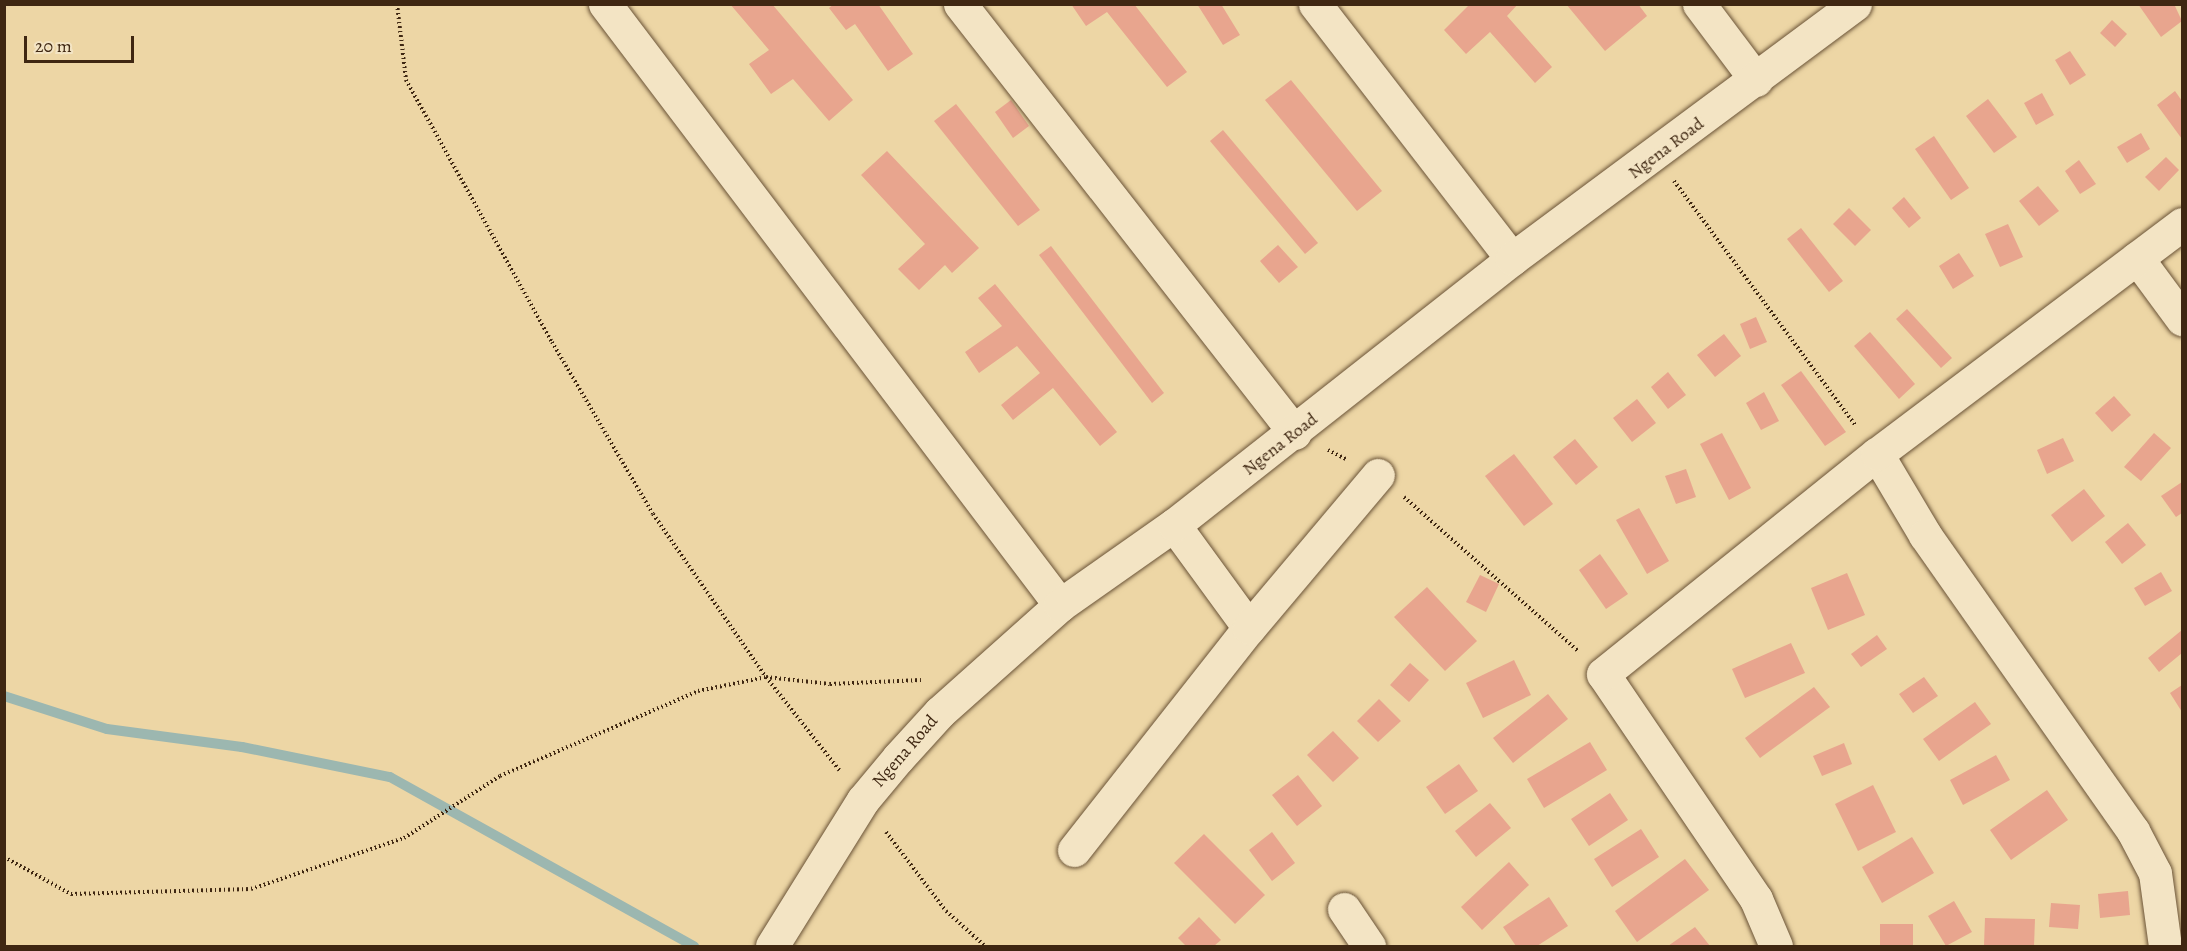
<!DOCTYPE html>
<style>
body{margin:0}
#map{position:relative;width:2187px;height:951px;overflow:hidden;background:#edd6a5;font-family:Alegreya,serif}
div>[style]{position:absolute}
.stream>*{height:10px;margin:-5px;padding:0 5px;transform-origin:5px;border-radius:5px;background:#9cb7b0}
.building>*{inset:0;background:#e8a58e}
.path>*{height:4px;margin-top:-2px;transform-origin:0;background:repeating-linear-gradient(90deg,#3f2712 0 1.5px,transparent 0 4.5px)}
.roads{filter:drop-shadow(0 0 2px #6a5337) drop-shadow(0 0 2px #6a5337)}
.minor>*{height:33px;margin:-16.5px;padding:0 16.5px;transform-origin:16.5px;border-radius:16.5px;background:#f3e4c4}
span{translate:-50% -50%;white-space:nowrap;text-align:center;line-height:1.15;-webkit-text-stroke:6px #f3e4c4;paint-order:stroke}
.street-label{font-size:18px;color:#3f2712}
.frame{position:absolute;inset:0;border:6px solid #3f2712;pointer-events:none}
.scale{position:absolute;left:24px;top:36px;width:110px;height:27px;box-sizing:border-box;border:3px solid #3f2712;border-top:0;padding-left:8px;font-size:18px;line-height:21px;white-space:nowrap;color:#3f2712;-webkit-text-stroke:4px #f3e4c4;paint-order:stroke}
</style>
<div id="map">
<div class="stream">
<div style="left:4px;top:696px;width:108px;rotate:17.8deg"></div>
<div style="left:107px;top:729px;width:136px;rotate:7.6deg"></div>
<div style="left:242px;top:747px;width:151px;rotate:11.5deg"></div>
<div style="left:390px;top:777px;width:348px;rotate:29.1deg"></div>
</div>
<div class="building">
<div style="clip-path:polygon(730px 4px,772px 4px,853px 100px,829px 121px,793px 79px,771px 94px,749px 64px,769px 50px)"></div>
<div style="clip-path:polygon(834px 4px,878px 4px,913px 54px,888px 71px,855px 24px,846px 30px,829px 8px)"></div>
<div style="clip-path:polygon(1071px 4px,1134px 4px,1187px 72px,1167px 87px,1107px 12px,1086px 26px)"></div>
<div style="clip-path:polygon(1197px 4px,1221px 4px,1240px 35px,1223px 45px)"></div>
<div style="clip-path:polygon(1470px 4px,1518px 4px,1507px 16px,1552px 67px,1535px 83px,1490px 32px,1466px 54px,1444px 30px)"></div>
<div style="clip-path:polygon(1566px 4px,1638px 4px,1647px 16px,1605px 51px)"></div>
<div style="clip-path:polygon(2138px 4px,2174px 4px,2182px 21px,2161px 37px)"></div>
<div style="clip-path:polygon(2112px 20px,2127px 34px,2115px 47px,2100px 33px)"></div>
<div style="clip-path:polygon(2070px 51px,2086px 75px,2070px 85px,2055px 60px)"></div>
<div style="clip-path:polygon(1291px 80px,1382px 191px,1357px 211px,1265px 100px)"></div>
<div style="clip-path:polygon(2175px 91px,2182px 101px,2182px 139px,2157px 105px)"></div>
<div style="clip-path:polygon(2042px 93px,2054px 115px,2036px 125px,2024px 103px)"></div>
<div style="clip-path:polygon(1988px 99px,2017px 137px,1994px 153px,1966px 116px)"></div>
<div style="clip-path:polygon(1011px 100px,1029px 126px,1013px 138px,995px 112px)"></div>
<div style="clip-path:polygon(956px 104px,1040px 210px,1018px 226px,934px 121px)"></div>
<div style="clip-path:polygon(1223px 130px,1318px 243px,1305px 254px,1210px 141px)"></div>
<div style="clip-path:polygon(2141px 133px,2150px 149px,2127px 163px,2117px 147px)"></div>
<div style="clip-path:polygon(1934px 136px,1969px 188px,1951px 200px,1915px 149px)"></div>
<div style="clip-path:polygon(887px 151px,979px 248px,952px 273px,945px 265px,919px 290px,898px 269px,925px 244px,861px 175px)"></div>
<div style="clip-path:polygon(2166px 157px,2179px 170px,2159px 191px,2145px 177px)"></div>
<div style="clip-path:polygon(2079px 160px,2096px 184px,2080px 194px,2065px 171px)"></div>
<div style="clip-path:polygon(2038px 186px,2059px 211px,2039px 226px,2019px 201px)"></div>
<div style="clip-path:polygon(1904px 197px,1921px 218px,1909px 228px,1892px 208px)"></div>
<div style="clip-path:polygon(1849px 208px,1871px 230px,1855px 246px,1833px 224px)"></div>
<div style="clip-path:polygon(2008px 224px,2023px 257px,2000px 267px,1985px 234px)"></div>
<div style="clip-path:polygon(1801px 228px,1843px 281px,1829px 292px,1787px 239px)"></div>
<div style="clip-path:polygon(1278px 245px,1298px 267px,1279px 283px,1260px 261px)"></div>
<div style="clip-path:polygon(1051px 246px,1164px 393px,1152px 403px,1039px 255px)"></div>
<div style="clip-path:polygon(1959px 253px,1974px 276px,1953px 289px,1939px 266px)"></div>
<div style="clip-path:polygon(995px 284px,1117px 432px,1100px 446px,1053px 388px,1013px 420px,1001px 405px,1040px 373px,1017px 346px,979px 373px,965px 352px,1002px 326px,978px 298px)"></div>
<div style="clip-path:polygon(1907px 309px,1952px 358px,1941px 368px,1896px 319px)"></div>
<div style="clip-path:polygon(1756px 317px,1767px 342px,1750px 349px,1740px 324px)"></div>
<div style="clip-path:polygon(1870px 332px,1915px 384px,1899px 399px,1854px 346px)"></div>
<div style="clip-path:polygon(1724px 334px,1741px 356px,1715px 377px,1697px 355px)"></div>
<div style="clip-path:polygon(1801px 371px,1846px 432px,1825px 446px,1781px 385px)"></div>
<div style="clip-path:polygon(1668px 372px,1686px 395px,1668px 409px,1651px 387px)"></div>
<div style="clip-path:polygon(1764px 392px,1779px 421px,1761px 430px,1746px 403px)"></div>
<div style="clip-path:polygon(2114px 396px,2131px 415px,2112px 432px,2095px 413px)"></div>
<div style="clip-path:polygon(1637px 399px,1656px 423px,1632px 442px,1613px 418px)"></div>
<div style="clip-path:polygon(1722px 433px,1751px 488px,1729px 500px,1700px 444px)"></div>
<div style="clip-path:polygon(2154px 433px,2171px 448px,2141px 481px,2124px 467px)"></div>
<div style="clip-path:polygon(2063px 438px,2074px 461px,2047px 474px,2037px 450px)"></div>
<div style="clip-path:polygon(1575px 439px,1598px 467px,1576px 485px,1553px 457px)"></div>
<div style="clip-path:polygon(1514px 454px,1553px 504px,1524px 526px,1485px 476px)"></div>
<div style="clip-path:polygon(1686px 469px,1696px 497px,1676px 504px,1665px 476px)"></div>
<div style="clip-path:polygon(2182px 482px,2182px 513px,2176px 517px,2161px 496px)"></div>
<div style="clip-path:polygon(2084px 489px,2105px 516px,2072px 542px,2051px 515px)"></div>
<div style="clip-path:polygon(1639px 508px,1669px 561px,1647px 574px,1616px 520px)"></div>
<div style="clip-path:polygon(2128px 523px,2146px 545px,2122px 564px,2105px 542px)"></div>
<div style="clip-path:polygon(1600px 554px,1628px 594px,1606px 609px,1579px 570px)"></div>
<div style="clip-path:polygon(2161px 572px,2172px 591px,2145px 606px,2134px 588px)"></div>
<div style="clip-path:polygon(1847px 573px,1865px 615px,1828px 630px,1811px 588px)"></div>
<div style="clip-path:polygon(1480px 575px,1499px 584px,1486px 612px,1466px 602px)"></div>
<div style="clip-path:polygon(1427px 587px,1477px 641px,1445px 671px,1394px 617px)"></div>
<div style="clip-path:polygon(2182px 630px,2182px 653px,2159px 672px,2148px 658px)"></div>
<div style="clip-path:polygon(1877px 635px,1887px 649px,1861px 667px,1851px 654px)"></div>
<div style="clip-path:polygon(1791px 643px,1805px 673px,1745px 698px,1732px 669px)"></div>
<div style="clip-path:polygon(1514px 660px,1531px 695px,1483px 718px,1466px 683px)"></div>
<div style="clip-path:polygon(1410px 663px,1429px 680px,1409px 702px,1390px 685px)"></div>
<div style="clip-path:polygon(1924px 677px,1938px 696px,1913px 713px,1899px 694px)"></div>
<div style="clip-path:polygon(2182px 685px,2182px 712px,2170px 693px)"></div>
<div style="clip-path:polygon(1814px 687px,1830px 707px,1760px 758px,1745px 738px)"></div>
<div style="clip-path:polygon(1548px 694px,1568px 719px,1513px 763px,1493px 738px)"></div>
<div style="clip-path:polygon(1379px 699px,1401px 721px,1378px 742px,1357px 721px)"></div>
<div style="clip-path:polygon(1975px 702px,1991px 724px,1939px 761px,1923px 739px)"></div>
<div style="clip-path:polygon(1333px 731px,1359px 758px,1333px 782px,1307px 755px)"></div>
<div style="clip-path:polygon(1590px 742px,1607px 770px,1544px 808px,1527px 779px)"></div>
<div style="clip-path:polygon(1844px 743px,1852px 764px,1822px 776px,1813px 756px)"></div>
<div style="clip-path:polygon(1996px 755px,2010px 780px,1963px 805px,1950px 780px)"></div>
<div style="clip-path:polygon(1459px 764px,1478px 791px,1445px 814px,1426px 787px)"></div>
<div style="clip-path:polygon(1298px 775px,1322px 806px,1297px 826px,1272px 795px)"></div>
<div style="clip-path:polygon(1873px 785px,1896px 832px,1858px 851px,1835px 804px)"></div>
<div style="clip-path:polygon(2047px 790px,2068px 820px,2011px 860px,1990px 830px)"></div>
<div style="clip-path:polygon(1610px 793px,1628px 820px,1589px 846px,1571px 819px)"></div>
<div style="clip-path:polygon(1490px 803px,1511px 828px,1476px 857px,1455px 831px)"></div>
<div style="clip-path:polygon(1641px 829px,1659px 857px,1612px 887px,1594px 859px)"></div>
<div style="clip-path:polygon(1272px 832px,1295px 863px,1272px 881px,1249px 850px)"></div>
<div style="clip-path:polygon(1204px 834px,1265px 895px,1235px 924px,1174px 863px)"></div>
<div style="clip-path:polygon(1912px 837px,1934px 873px,1882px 903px,1862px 867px)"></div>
<div style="clip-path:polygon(1685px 859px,1709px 890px,1637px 942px,1615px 911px)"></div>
<div style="clip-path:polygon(1509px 862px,1529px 885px,1482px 930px,1461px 907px)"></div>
<div style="clip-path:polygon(2128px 891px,2130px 915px,2100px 918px,2098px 894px)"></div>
<div style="clip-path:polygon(1549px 897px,1568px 926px,1537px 946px,1516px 946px,1503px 927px)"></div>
<div style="clip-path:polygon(1954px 901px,1972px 932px,1946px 946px,1928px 916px)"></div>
<div style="clip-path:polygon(2051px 903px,2080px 905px,2078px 929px,2049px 927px)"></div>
<div style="clip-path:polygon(1199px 917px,1221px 940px,1214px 946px,1186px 946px,1178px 938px)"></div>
<div style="clip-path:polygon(1985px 918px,2035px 919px,2034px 946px,1984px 946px)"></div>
<div style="clip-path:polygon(1880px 924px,1913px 924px,1913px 946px,1880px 946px)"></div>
<div style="clip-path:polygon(1695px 927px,1710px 946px,1668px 946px)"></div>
</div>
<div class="path">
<div style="left:397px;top:4px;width:77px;rotate:83.2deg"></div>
<div style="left:406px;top:80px;width:300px;rotate:60.9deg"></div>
<div style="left:552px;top:342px;width:199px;rotate:59.6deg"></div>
<div style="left:653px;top:514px;width:198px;rotate:55.3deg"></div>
<div style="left:766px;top:677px;width:120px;rotate:51.8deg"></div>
<div style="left:1674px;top:181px;width:305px;rotate:53.4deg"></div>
<div style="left:1328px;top:450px;width:20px;rotate:27deg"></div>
<div style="left:1404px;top:497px;width:232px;rotate:41.5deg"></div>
<div style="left:886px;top:832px;width:99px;rotate:52.8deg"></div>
<div style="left:946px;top:911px;width:52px;rotate:41.9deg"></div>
<div style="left:4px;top:857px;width:77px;rotate:28.9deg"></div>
<div style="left:71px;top:894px;width:180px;rotate:-1.6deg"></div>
<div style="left:251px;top:889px;width:161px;rotate:-18.4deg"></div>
<div style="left:404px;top:838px;width:114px;rotate:-32.9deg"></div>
<div style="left:500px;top:776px;width:215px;rotate:-23.2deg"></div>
<div style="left:698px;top:691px;width:69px;rotate:-11.6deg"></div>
<div style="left:766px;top:677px;width:64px;rotate:6.2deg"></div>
<div style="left:830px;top:684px;width:91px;rotate:-2.5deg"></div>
</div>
<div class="roads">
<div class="minor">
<div style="left:605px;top:4px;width:754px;rotate:52.87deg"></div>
<div style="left:960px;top:4px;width:544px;rotate:52.01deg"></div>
<div style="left:1315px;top:4px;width:322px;rotate:52.3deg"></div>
<div style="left:1699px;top:4px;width:95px;rotate:53.1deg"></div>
<div style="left:2137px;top:258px;width:76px;rotate:53.6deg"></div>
<div style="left:1877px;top:454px;width:94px;rotate:59.3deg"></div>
<div style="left:1925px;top:535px;width:362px;rotate:54.9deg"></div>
<div style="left:2133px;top:831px;width:47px;rotate:62.4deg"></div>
<div style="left:2155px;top:873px;width:74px;rotate:82.2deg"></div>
<div style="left:1174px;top:525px;width:127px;rotate:53.9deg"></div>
<div style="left:1074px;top:850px;width:283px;rotate:-51.8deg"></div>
<div style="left:1249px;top:628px;width:200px;rotate:-49.9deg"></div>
<div style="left:1344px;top:909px;width:45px;rotate:56deg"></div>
<div style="left:772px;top:946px;width:172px;rotate:-58.1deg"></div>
<div style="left:863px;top:800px;width:55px;rotate:-50.2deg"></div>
<div style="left:898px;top:758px;width:62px;rotate:-47.6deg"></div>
<div style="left:940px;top:712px;width:161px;rotate:-41.7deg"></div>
<div style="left:1060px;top:605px;width:139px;rotate:-35.1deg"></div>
<div style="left:1174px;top:525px;width:430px;rotate:-38.2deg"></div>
<div style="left:1512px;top:259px;width:427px;rotate:-36.6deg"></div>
<div style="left:1776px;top:946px;width:51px;rotate:-113.1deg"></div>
<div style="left:1756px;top:899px;width:272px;rotate:-124.2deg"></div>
<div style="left:1603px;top:674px;width:351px;rotate:-38.8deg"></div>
<div style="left:1877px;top:454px;width:382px;rotate:-37deg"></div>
</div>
</div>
<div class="street-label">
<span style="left:1666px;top:148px;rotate:-37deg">Ngena Road</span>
<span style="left:1280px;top:444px;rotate:-38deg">Ngena Road</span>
<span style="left:905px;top:751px;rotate:-49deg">Ngena Road</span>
</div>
<div class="frame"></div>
<div class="scale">20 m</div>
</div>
